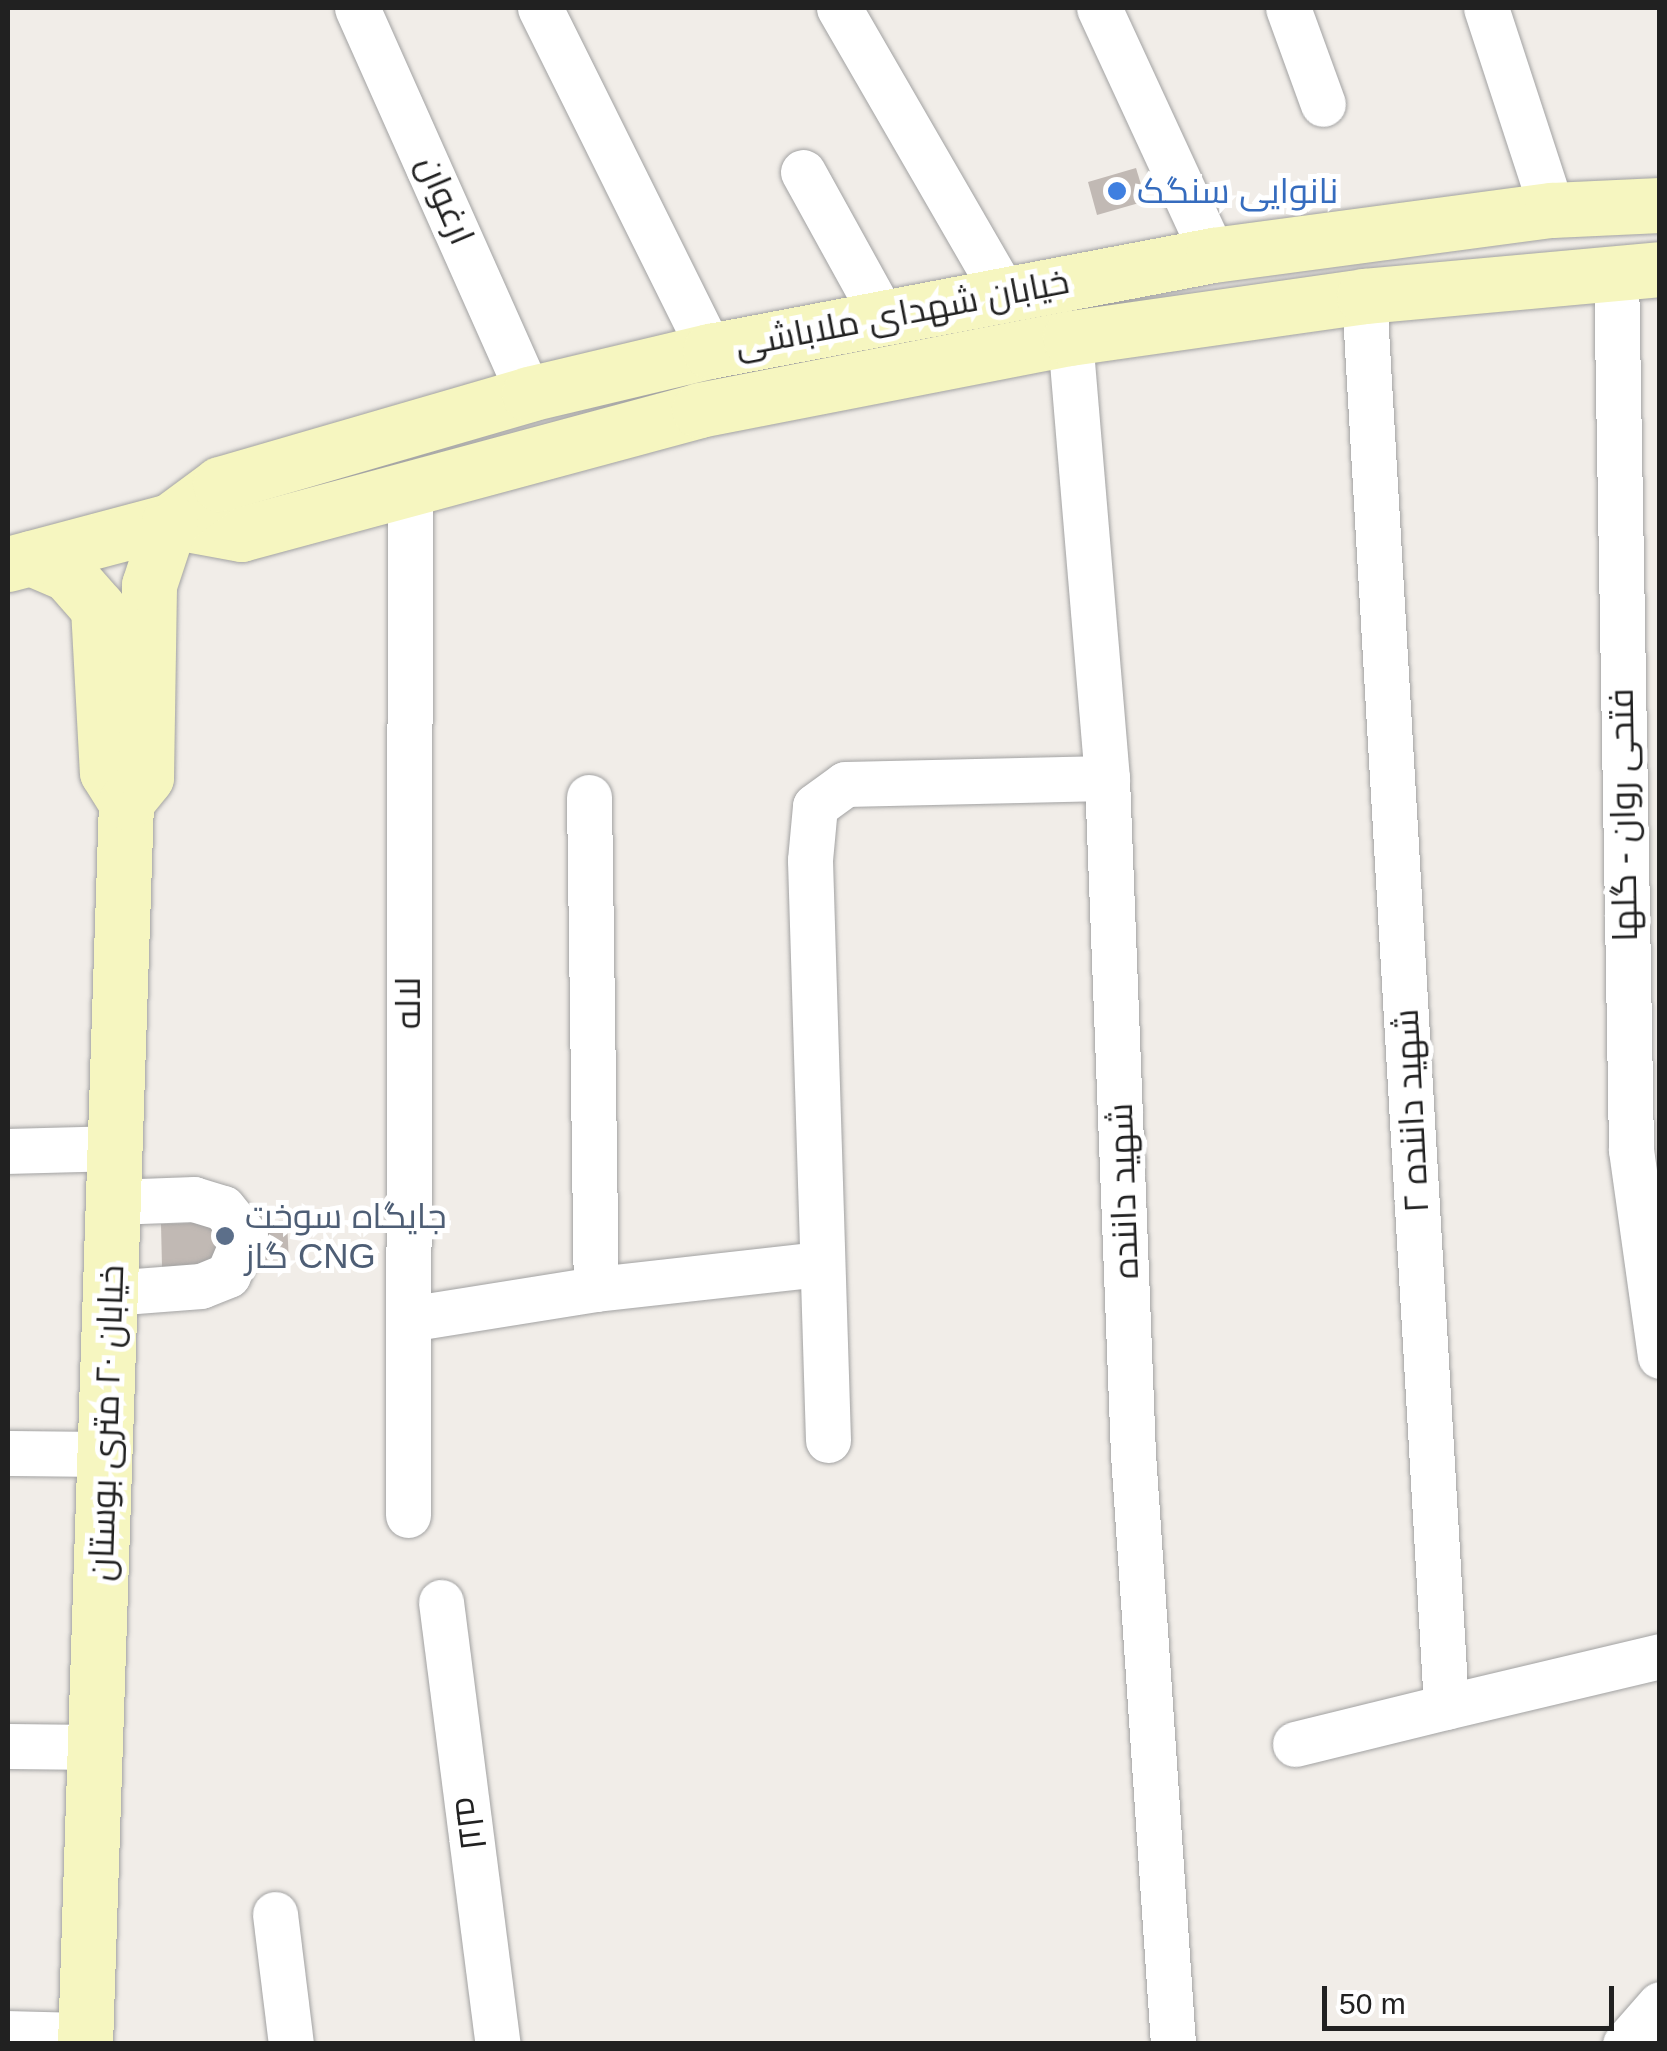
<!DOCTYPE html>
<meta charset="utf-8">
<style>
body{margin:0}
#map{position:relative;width:1667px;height:2051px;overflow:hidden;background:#f1ede8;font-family:Helvetica,Cairo,sans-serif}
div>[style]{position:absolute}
.building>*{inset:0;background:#c1b9b4}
.roads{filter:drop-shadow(0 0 2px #a2a2a2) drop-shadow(0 0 2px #a2a2a2)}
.street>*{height:45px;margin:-22.5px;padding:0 22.5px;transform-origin:22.5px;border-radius:22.5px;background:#fff}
.secondary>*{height:55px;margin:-27.5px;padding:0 27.5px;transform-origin:27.5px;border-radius:27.5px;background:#f6f6c0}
.dots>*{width:28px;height:28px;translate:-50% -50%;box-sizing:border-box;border:5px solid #fff;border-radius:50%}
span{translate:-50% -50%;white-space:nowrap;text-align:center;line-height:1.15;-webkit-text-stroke:10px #fff;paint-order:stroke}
.shop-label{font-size:35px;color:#366cbe}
.left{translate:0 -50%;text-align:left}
.street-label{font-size:35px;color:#212121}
.service-label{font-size:35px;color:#4e5e75}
.frame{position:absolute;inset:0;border:10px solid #212121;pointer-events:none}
.scale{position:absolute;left:1322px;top:1986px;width:292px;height:45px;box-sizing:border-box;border:5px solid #212121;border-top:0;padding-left:12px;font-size:30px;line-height:35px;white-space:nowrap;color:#212121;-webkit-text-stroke:8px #fff;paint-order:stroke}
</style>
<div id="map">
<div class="building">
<div style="clip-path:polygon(1136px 168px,1146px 201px,1097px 215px,1088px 182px)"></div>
<div style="clip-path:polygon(287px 1220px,289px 1264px,162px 1267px,161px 1224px)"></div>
</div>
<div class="roads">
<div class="street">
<div style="left:357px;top:8px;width:423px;rotate:66deg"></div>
<div style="left:540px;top:8px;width:383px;rotate:63.6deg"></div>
<div style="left:839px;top:8px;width:326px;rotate:60deg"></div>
<div style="left:1099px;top:8px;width:272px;rotate:65.2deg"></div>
<div style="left:1288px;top:8px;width:102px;rotate:70deg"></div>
<div style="left:1486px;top:8px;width:213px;rotate:71.9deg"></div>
<div style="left:803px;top:172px;width:166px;rotate:61.1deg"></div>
<div style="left:1616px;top:271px;width:879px;rotate:89.02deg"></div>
<div style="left:1631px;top:1150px;width:208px;rotate:82deg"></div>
<div style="left:1364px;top:296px;width:1413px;rotate:86.67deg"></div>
<div style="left:1446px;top:1707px;width:220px;rotate:-13.4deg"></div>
<div style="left:1070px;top:338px;width:442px;rotate:85.2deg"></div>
<div style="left:1107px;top:778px;width:676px;rotate:87.8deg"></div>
<div style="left:1133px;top:1454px;width:591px;rotate:86.12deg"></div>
<div style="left:589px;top:797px;width:492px;rotate:89.2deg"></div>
<div style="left:596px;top:1289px;width:224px;rotate:-6.4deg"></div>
<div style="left:8px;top:1151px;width:107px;rotate:-1.6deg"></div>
<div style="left:110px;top:1293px;width:91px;rotate:-4.4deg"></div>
<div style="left:201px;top:1286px;width:29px;rotate:-22deg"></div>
<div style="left:228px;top:1275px;width:43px;rotate:-67deg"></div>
<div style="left:245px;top:1235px;width:35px;rotate:-129deg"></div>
<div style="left:223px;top:1208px;width:30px;rotate:-163deg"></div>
<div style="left:194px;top:1199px;width:81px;rotate:177.9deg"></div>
<div style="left:408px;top:1319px;width:190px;rotate:-9.1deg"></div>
<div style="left:828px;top:1440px;width:580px;rotate:-91.78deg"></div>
<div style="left:810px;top:860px;width:54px;rotate:-84.7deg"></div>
<div style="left:815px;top:806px;width:37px;rotate:-36deg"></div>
<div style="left:845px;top:784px;width:262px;rotate:-1.3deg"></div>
<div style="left:8px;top:1453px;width:97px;rotate:0.6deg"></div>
<div style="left:408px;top:1515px;width:1023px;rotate:-89.89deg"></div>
<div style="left:441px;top:1602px;width:446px;rotate:82.7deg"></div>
<div style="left:1295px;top:1744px;width:155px;rotate:-13.8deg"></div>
<div style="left:8px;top:1746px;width:87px;rotate:0.7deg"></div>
<div style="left:275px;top:1914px;width:131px;rotate:83deg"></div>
<div style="left:8px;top:2033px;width:78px;rotate:1.5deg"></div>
<div style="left:1625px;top:2044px;width:53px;rotate:-48.8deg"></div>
</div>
<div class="secondary">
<div style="left:170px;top:521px;width:72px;rotate:10.4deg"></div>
<div style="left:241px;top:534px;width:474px;rotate:-15.1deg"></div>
<div style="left:699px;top:410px;width:378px;rotate:-11deg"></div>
<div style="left:1070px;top:338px;width:297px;rotate:-8.1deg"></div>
<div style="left:1364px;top:296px;width:297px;rotate:-5.2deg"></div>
<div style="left:31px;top:558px;width:40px;rotate:23.4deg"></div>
<div style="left:68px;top:574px;width:45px;rotate:48.6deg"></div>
<div style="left:98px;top:608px;width:164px;rotate:86.9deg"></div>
<div style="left:107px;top:772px;width:36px;rotate:58deg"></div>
<div style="left:126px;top:802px;width:1243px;rotate:91.89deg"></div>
<div style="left:8px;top:564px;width:168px;rotate:-14.9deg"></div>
<div style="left:170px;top:521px;width:62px;rotate:-36.5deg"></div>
<div style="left:220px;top:484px;width:322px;rotate:-16.2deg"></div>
<div style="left:529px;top:394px;width:186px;rotate:-13.4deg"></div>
<div style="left:710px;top:351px;width:512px;rotate:-10.81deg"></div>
<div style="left:1213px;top:255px;width:342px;rotate:-7.6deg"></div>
<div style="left:1552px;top:210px;width:108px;rotate:-2.7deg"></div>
<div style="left:126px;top:802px;width:32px;rotate:-51deg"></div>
<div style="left:146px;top:777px;width:192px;rotate:-89.1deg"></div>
<div style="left:149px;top:585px;width:67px;rotate:-71.8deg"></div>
</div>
</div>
<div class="dots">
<div style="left:1117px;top:191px;background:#3f7fe0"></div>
<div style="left:225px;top:1236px;background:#5c6f8a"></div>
</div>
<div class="shop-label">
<span class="left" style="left:1137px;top:191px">نانوایی سنگک</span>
</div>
<div class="street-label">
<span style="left:446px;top:200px;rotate:67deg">ارغوان</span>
<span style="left:902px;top:313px;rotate:-11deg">خیابان شهدای ملاباشی</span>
<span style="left:1623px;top:815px;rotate:-91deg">فتحی روان - گلها</span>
<span style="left:408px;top:1003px;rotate:-90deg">لاله</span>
<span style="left:1411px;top:1111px;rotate:-93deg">شهید داننده ۲</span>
<span style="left:1123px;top:1191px;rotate:-92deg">شهید داننده</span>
<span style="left:106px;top:1423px;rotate:-88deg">خیابان ۲۰ متری بوستان</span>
<span style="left:470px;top:1823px;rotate:83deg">لاله</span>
</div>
<div class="service-label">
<span class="left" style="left:245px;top:1236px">جایگاه سوخت<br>گاز CNG</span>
</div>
<div class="frame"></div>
<div class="scale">50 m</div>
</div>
